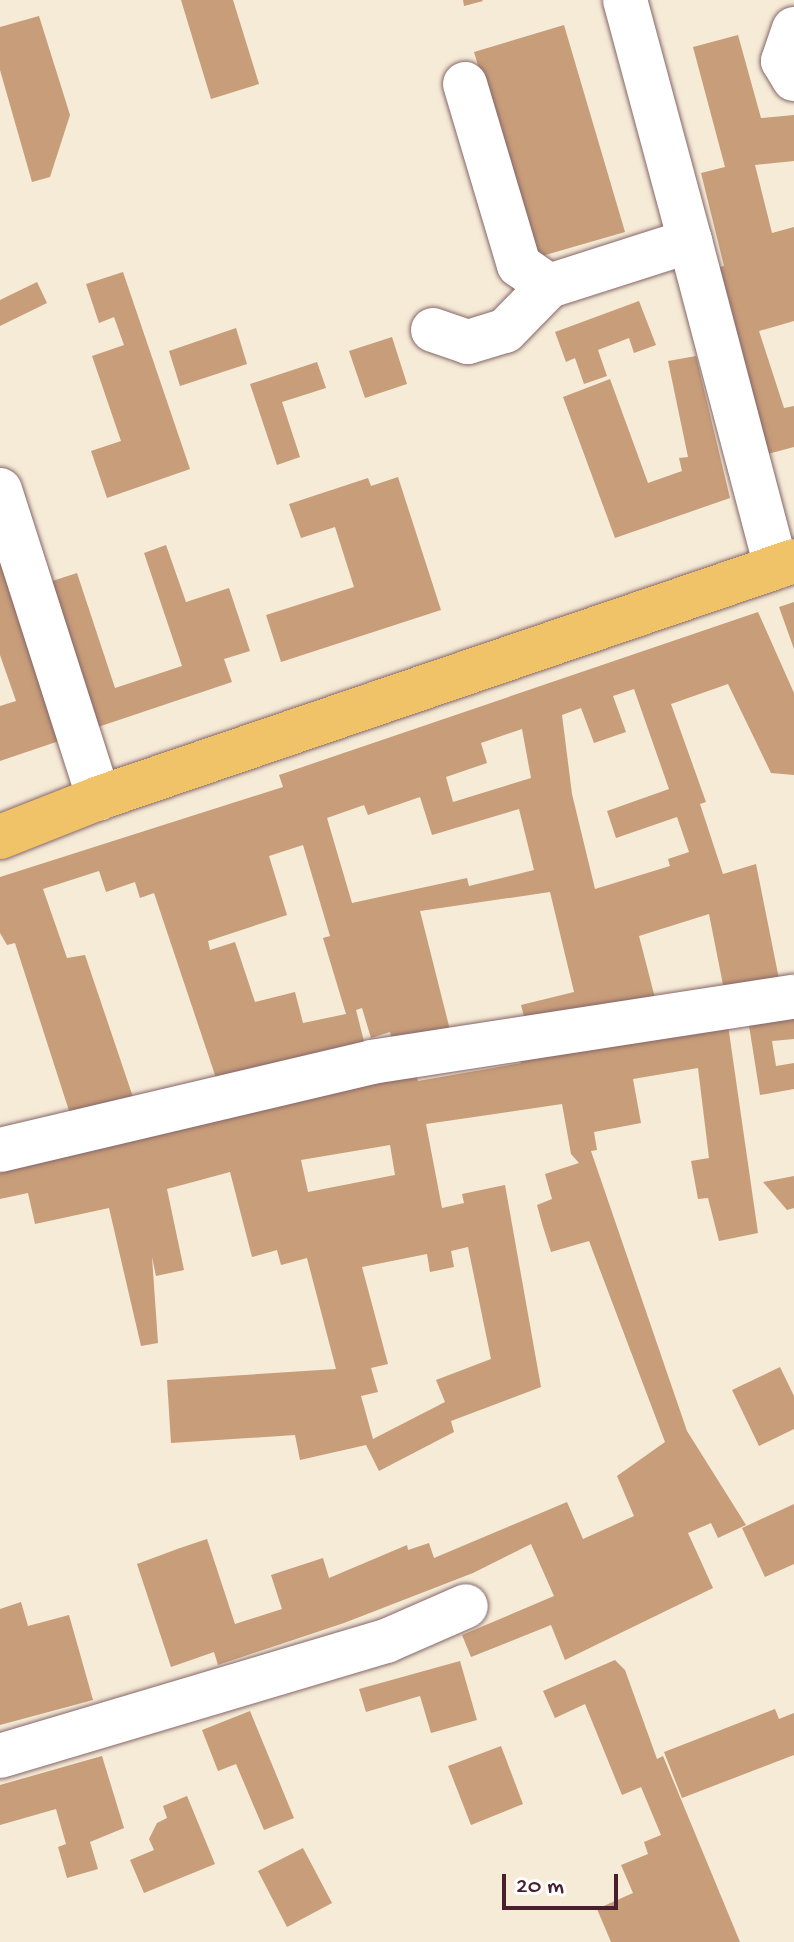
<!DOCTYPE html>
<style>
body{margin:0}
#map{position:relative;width:794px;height:1942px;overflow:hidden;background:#f5ebd7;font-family:"Gochi Hand",sans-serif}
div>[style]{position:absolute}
.building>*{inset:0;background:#c79d7a}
.roads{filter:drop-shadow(0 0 2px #866667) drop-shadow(0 0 2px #866667)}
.minor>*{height:44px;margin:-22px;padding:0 22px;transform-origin:22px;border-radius:22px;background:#fff}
.major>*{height:44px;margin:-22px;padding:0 22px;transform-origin:22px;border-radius:22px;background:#f0c369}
span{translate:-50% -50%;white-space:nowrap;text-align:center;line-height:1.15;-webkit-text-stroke:6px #fff;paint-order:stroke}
.scale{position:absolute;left:502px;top:1874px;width:116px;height:36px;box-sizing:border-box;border:4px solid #4a1f2b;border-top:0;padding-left:10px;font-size:24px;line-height:28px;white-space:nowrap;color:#4a1f2b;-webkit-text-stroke:6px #fff;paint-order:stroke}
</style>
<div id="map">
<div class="building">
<div style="clip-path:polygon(181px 0,233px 0,259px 84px,211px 99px)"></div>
<div style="clip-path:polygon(463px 0,482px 0,483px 1px,464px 6px)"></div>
<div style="clip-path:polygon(39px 16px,70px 115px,50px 177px,32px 182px,0 70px,0 27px)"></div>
<div style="clip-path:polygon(564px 25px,625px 232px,535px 258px,474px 52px)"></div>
<div style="clip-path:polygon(738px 35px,761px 118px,794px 115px,794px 161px,755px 165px,772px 233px,794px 227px,794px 321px,759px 331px,784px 408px,794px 406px,794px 447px,760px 456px,704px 271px,724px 266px,701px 173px,725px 167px,693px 47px)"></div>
<div style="clip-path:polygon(123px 272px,190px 469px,107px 498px,91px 451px,121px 441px,92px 356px,124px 345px,114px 317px,99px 323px,86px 284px)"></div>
<div style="clip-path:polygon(37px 282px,47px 303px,0 326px,0 300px)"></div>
<div style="clip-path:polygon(639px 301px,656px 345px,634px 353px,629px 338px,598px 350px,607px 376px,584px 384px,575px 358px,566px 362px,555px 332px)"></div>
<div style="clip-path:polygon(236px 328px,247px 364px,180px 386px,169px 351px)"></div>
<div style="clip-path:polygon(392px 337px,407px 384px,365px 398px,349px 351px)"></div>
<div style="clip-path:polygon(696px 356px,730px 498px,615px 538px,563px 397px,610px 379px,648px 483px,682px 471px,679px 458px,688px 457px,668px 361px)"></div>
<div style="clip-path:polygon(317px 362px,326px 388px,282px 402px,300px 457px,277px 465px,250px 384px)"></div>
<div style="clip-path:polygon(398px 477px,441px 610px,281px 662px,266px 615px,354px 587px,335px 527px,301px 538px,289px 504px,368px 478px,371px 486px)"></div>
<div style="clip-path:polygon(166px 545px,186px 602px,229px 588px,250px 651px,224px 659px,232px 682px,95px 728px,46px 583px,77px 573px,115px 688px,182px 666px,144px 553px)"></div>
<div style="clip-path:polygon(0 562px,62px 740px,0 761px,0 706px,16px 701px,0 655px)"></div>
<div style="clip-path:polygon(794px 602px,794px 649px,779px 607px)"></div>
<div style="clip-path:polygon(evenodd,758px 612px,794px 693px,794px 775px,771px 773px,728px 684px,671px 704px,706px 802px,700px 804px,723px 874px,756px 864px,780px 984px,725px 995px,709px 914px,639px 936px,656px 1002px,527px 1028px,521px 1005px,574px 992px,550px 892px,420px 911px,450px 1030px,394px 1047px,390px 1032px,371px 1038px,362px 1008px,356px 1010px,366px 1049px,218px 1084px,154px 893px,140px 898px,135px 882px,106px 892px,99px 871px,43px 889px,67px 958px,85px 955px,136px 1106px,71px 1117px,15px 943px,7px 945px,0 933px,0 877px,283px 787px,279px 775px,758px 612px,634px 689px,669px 789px,607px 811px,616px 838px,677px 817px,689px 852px,668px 859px,670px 866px,595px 889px,572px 794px,562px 715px,581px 708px,594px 743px,626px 732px,613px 696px,634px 689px,758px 612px,522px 729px,531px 778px,453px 802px,446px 777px,487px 763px,481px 743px,522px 729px,758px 612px,420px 797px,432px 835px,519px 809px,534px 870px,469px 886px,467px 878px,352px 903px,327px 818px,364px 805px,368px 815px,420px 797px,758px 612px,303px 845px,330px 936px,323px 938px,346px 1014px,303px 1023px,295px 992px,255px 1002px,235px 942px,210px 950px,208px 941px,287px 915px,269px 856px,303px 845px)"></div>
<div style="clip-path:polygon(794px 1014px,794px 1039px,772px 1041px,776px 1066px,794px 1063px,794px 1089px,760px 1095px,748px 1019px)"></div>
<div style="clip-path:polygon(evenodd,728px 1025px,758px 1233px,719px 1241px,708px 1198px,698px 1199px,691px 1161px,709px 1158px,698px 1068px,633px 1079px,641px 1123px,594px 1132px,597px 1150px,591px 1151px,687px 1431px,746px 1525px,718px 1538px,711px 1523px,688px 1533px,713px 1588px,565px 1660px,551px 1625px,471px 1657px,462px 1635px,554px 1596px,531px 1544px,473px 1573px,344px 1623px,218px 1665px,214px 1652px,171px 1667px,137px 1564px,180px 1548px,207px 1539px,235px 1624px,282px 1609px,271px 1575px,323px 1558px,329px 1578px,407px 1545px,408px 1550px,429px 1543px,434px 1558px,567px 1502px,583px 1539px,634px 1516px,617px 1476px,665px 1442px,589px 1241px,551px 1252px,543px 1227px,537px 1205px,552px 1199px,545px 1174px,579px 1163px,571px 1154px,562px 1104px,426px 1124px,442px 1208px,464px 1203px,462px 1194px,505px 1185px,541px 1387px,451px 1421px,454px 1432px,379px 1471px,366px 1445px,300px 1460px,295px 1435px,171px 1443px,167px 1380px,336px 1369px,307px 1258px,281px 1265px,277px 1250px,252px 1257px,230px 1172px,167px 1189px,184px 1270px,156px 1276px,152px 1257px,158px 1343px,141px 1346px,109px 1208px,35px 1224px,28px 1193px,0 1199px,0 1169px,415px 1070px,418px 1081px,521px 1063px,519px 1056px,728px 1025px,390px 1145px,395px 1175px,308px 1192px,301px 1160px,390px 1145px,728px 1025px,468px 1247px,491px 1359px,436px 1380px,445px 1402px,373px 1439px,361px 1396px,378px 1392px,371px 1368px,388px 1364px,362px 1267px,427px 1254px,430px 1272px,454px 1267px,451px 1251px,468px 1247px)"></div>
<div style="clip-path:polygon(794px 1176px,794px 1208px,787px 1210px,763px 1182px)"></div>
<div style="clip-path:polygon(780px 1367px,794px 1396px,794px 1429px,759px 1446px,732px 1390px)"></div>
<div style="clip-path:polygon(794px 1504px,794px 1564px,765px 1577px,742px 1528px)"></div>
<div style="clip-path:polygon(21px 1602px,28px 1626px,69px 1615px,93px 1700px,0 1725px,0 1609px)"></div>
<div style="clip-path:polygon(615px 1660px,625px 1670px,657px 1759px,663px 1756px,740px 1942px,611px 1942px,597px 1909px,633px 1893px,621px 1865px,648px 1854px,644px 1842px,661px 1835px,641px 1787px,622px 1795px,585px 1704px,555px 1718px,543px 1691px)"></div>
<div style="clip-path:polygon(460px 1661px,477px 1720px,431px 1733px,420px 1696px,366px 1712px,359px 1689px)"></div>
<div style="clip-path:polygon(775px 1709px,779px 1719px,794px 1713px,794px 1755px,682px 1798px,664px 1752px)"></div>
<div style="clip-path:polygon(250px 1711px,294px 1818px,264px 1830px,236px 1764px,218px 1771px,202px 1730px)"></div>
<div style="clip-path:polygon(501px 1746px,523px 1804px,471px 1825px,448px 1766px)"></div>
<div style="clip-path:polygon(102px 1756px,124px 1828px,90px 1842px,98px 1869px,67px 1878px,58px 1847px,66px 1844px,56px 1809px,0 1825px,0 1785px)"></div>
<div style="clip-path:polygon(187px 1796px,215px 1864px,144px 1893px,130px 1860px,154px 1850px,149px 1839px,157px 1823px,167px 1818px,163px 1806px)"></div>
<div style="clip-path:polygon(303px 1848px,332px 1903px,287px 1927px,258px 1871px)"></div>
</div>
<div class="roads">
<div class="minor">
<div style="left:625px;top:0;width:250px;rotate:74.9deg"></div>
<div style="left:794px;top:29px;width:34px;rotate:109deg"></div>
<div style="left:783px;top:61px;width:21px;rotate:59deg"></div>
<div style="left:465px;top:84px;width:189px;rotate:73.4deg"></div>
<div style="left:519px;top:265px;width:37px;rotate:35deg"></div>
<div style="left:549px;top:286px;width:148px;rotate:-17.7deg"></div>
<div style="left:690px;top:241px;width:337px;rotate:75.2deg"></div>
<div style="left:433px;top:330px;width:37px;rotate:19deg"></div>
<div style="left:468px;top:342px;width:39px;rotate:-17deg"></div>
<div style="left:505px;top:331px;width:63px;rotate:-45.6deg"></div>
<div style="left:0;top:490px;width:324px;rotate:72.2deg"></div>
<div style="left:0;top:1150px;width:382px;rotate:-13.3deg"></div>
<div style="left:372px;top:1062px;width:427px;rotate:-8.8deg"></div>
<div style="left:0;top:1756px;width:403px;rotate:-16.6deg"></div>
<div style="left:386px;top:1641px;width:87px;rotate:-23.6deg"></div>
</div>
<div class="major">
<div style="left:0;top:837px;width:106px;rotate:-21.5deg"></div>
<div style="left:99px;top:798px;width:734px;rotate:-18.83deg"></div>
</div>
</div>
<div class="scale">20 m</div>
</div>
